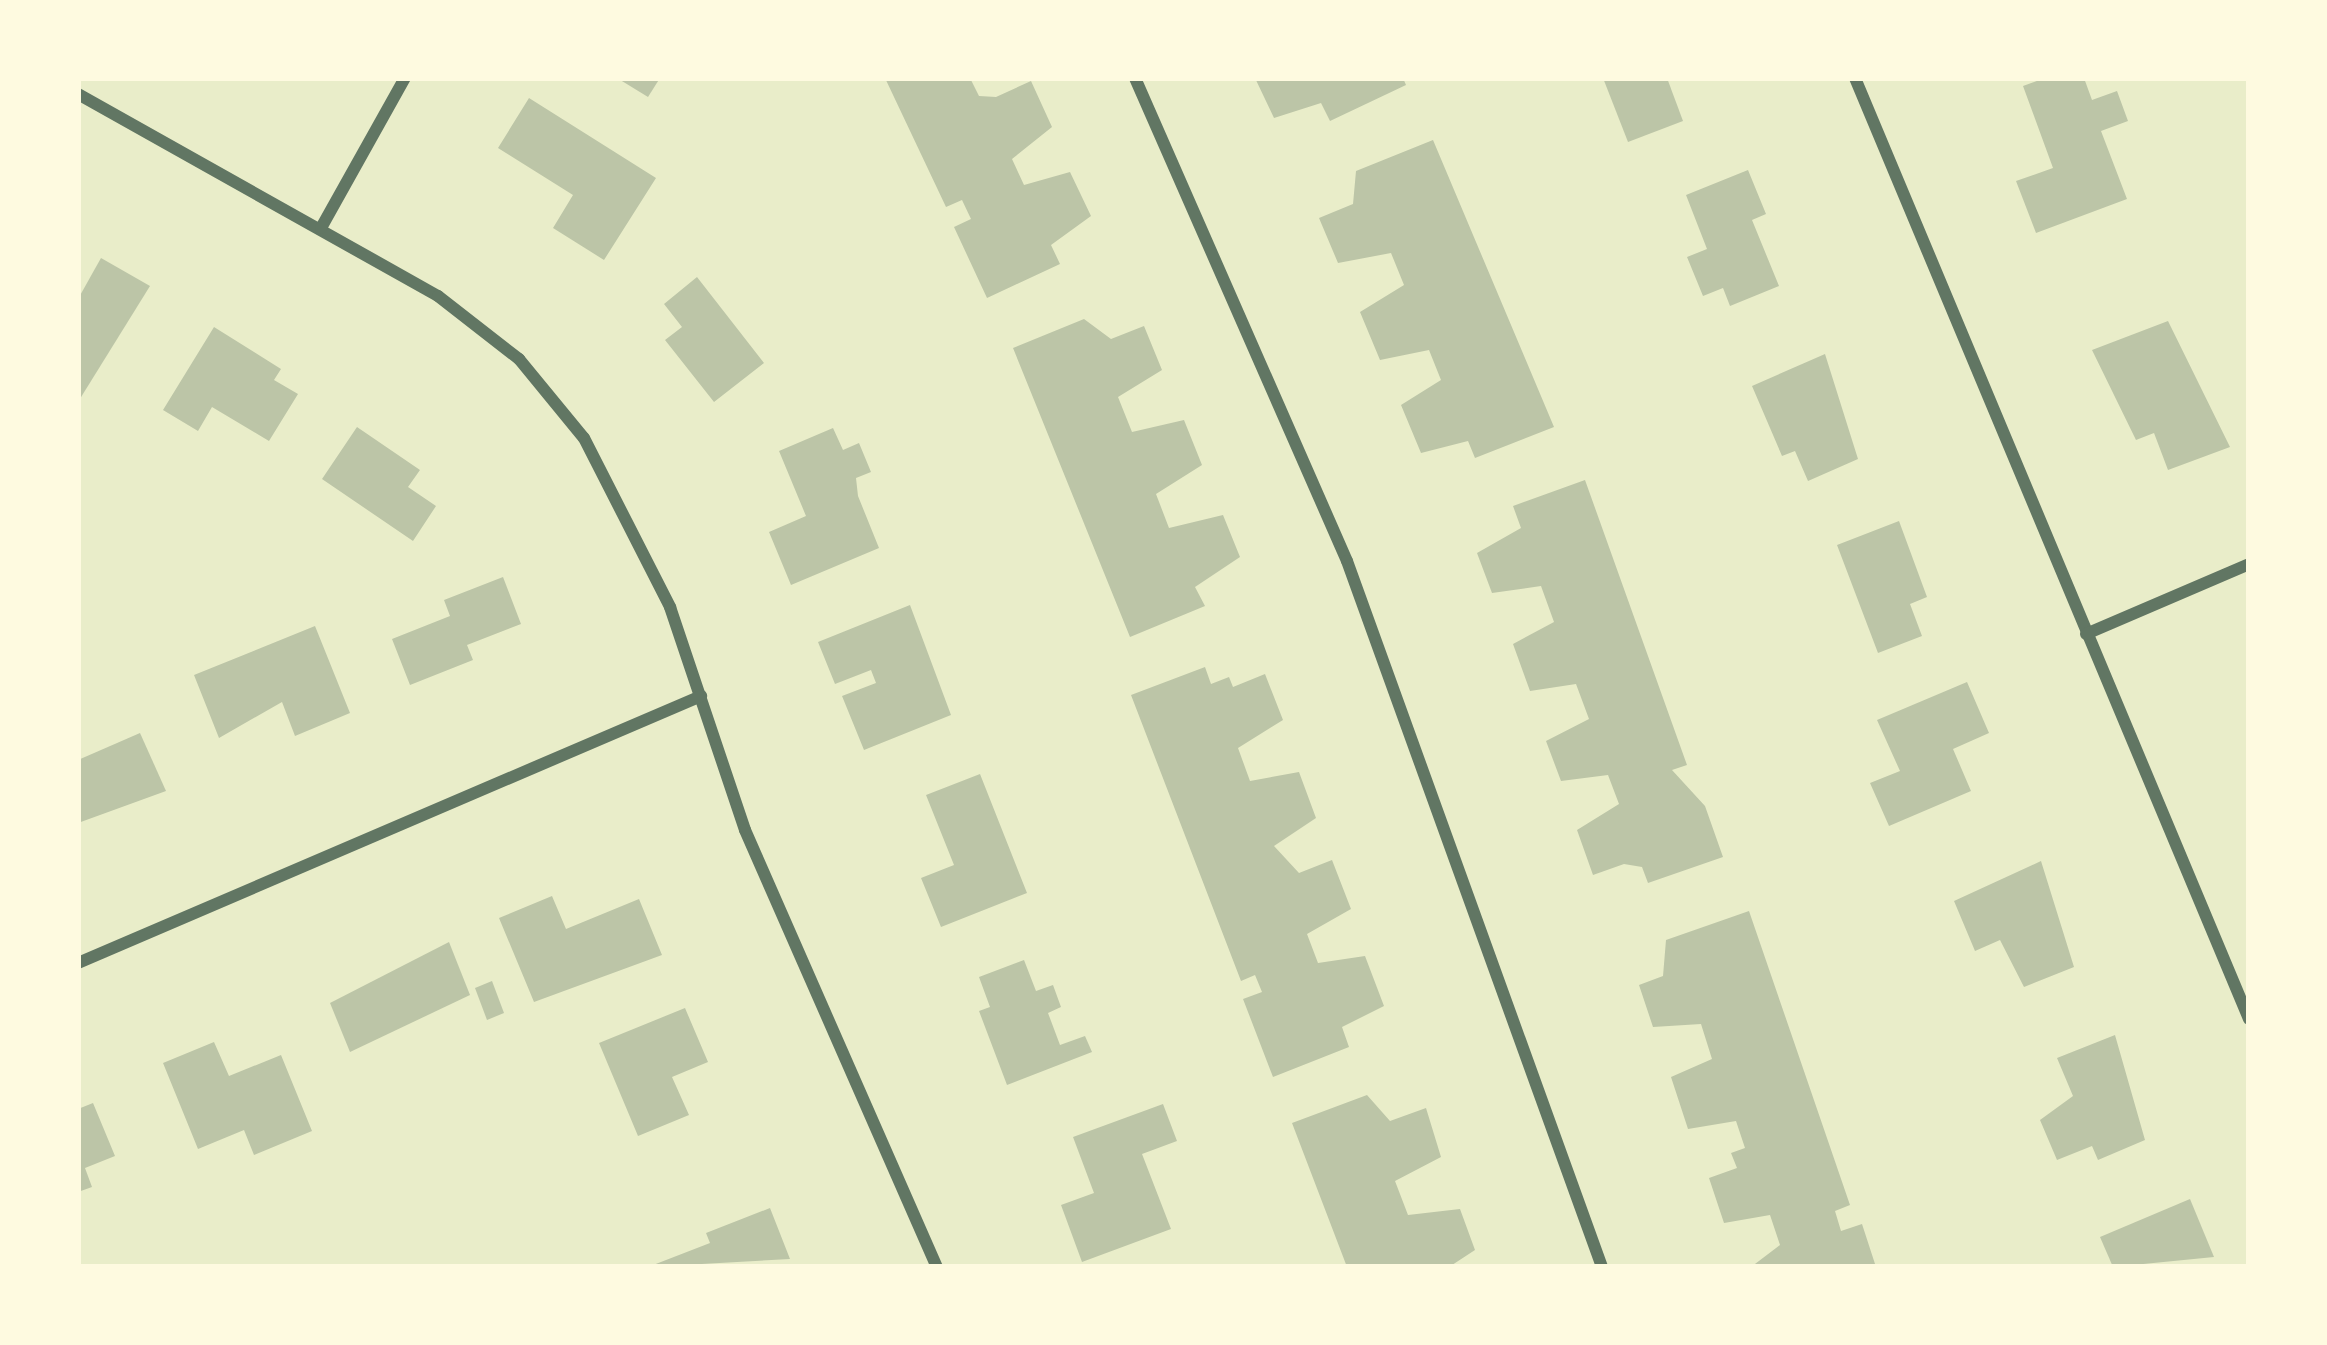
<!DOCTYPE html>
<style>
body{margin:0}
#map{position:relative;width:2327px;height:1345px;overflow:hidden;background:#e9edc9;font-family:"Archivo Narrow",sans-serif}
div>[style]{position:absolute}
.building>*{inset:0;background:#bcc5a7}
.minor>*{height:12px;margin:-6px;padding:0 6px;transform-origin:6px;border-radius:6px;background:#617663}
span{translate:-50% -50%;white-space:nowrap;text-align:center;line-height:1.15;-webkit-text-stroke:10px #fefae0;paint-order:stroke}
.frame{position:absolute;inset:0;border:81px solid #fefae0;pointer-events:none}
</style>
<div id="map">
<div class="building">
<div style="clip-path:polygon(617px 78px,660px 78px,648px 97px)"></div>
<div style="clip-path:polygon(885px 78px,970px 78px,979px 96px,996px 97px,1031px 81px,1052px 127px,1012px 159px,1024px 185px,1070px 172px,1091px 216px,1051px 245px,1060px 264px,987px 298px,954px 227px,971px 219px,962px 200px,946px 207px)"></div>
<div style="clip-path:polygon(1255px 78px,1403px 78px,1406px 85px,1330px 121px,1321px 103px,1274px 118px)"></div>
<div style="clip-path:polygon(1603px 78px,1667px 78px,1683px 121px,1628px 142px)"></div>
<div style="clip-path:polygon(2045px 78px,2084px 78px,2092px 100px,2117px 91px,2128px 121px,2101px 131px,2127px 199px,2036px 233px,2016px 181px,2053px 168px,2023px 86px)"></div>
<div style="clip-path:polygon(529px 98px,656px 178px,604px 260px,553px 228px,573px 195px,498px 148px)"></div>
<div style="clip-path:polygon(1433px 140px,1554px 427px,1475px 458px,1468px 441px,1421px 453px,1401px 405px,1441px 380px,1429px 350px,1380px 360px,1360px 312px,1404px 285px,1391px 253px,1338px 263px,1319px 218px,1353px 204px,1356px 171px)"></div>
<div style="clip-path:polygon(1748px 170px,1766px 214px,1752px 220px,1779px 286px,1730px 306px,1723px 288px,1703px 296px,1687px 257px,1707px 249px,1686px 195px)"></div>
<div style="clip-path:polygon(101px 258px,150px 286px,78px 402px,78px 299px)"></div>
<div style="clip-path:polygon(697px 277px,764px 363px,714px 402px,665px 340px,682px 327px,664px 304px)"></div>
<div style="clip-path:polygon(1084px 319px,1111px 339px,1144px 326px,1162px 370px,1118px 397px,1132px 432px,1184px 420px,1202px 465px,1156px 494px,1169px 528px,1223px 515px,1240px 557px,1195px 587px,1205px 606px,1130px 637px,1013px 348px)"></div>
<div style="clip-path:polygon(2168px 321px,2230px 447px,2168px 470px,2154px 433px,2136px 440px,2092px 350px)"></div>
<div style="clip-path:polygon(214px 327px,281px 369px,274px 380px,298px 394px,269px 441px,212px 407px,198px 431px,163px 410px)"></div>
<div style="clip-path:polygon(1825px 354px,1858px 459px,1808px 481px,1795px 451px,1782px 456px,1752px 386px)"></div>
<div style="clip-path:polygon(357px 427px,420px 470px,408px 487px,436px 506px,413px 541px,322px 479px)"></div>
<div style="clip-path:polygon(833px 428px,843px 450px,859px 443px,871px 472px,856px 478px,858px 496px,879px 548px,791px 585px,769px 532px,806px 516px,779px 451px)"></div>
<div style="clip-path:polygon(1585px 480px,1687px 765px,1672px 770px,1705px 806px,1723px 857px,1648px 883px,1642px 867px,1624px 864px,1593px 875px,1577px 830px,1619px 804px,1608px 775px,1561px 781px,1546px 741px,1589px 719px,1576px 684px,1530px 691px,1513px 644px,1554px 622px,1541px 586px,1492px 593px,1477px 553px,1521px 528px,1513px 506px)"></div>
<div style="clip-path:polygon(1899px 521px,1927px 597px,1910px 604px,1922px 636px,1878px 653px,1837px 545px)"></div>
<div style="clip-path:polygon(503px 577px,521px 624px,467px 645px,473px 660px,410px 685px,392px 639px,450px 616px,444px 600px)"></div>
<div style="clip-path:polygon(910px 605px,951px 715px,864px 750px,842px 696px,876px 683px,871px 670px,835px 684px,818px 642px)"></div>
<div style="clip-path:polygon(315px 626px,350px 713px,295px 736px,282px 702px,219px 738px,194px 675px)"></div>
<div style="clip-path:polygon(1205px 667px,1211px 684px,1229px 677px,1233px 687px,1265px 674px,1283px 720px,1238px 748px,1250px 781px,1299px 772px,1316px 818px,1274px 846px,1299px 873px,1332px 860px,1351px 909px,1307px 934px,1318px 963px,1365px 956px,1384px 1006px,1342px 1027px,1349px 1047px,1273px 1077px,1243px 999px,1262px 992px,1255px 975px,1241px 981px,1131px 695px)"></div>
<div style="clip-path:polygon(1967px 682px,1989px 733px,1953px 749px,1971px 791px,1889px 826px,1870px 783px,1900px 771px,1877px 720px)"></div>
<div style="clip-path:polygon(140px 733px,166px 791px,78px 823px,78px 760px)"></div>
<div style="clip-path:polygon(980px 774px,1027px 893px,941px 927px,921px 878px,954px 865px,926px 795px)"></div>
<div style="clip-path:polygon(2041px 861px,2074px 967px,2024px 987px,2000px 940px,1975px 951px,1954px 901px)"></div>
<div style="clip-path:polygon(552px 896px,566px 929px,639px 899px,662px 955px,534px 1002px,499px 918px)"></div>
<div style="clip-path:polygon(1749px 911px,1850px 1205px,1835px 1211px,1841px 1231px,1862px 1224px,1876px 1267px,1751px 1267px,1780px 1245px,1770px 1215px,1724px 1223px,1709px 1178px,1737px 1168px,1731px 1153px,1745px 1148px,1736px 1121px,1688px 1129px,1671px 1077px,1712px 1059px,1701px 1024px,1653px 1027px,1639px 985px,1663px 976px,1666px 940px)"></div>
<div style="clip-path:polygon(449px 942px,470px 995px,350px 1052px,330px 1003px)"></div>
<div style="clip-path:polygon(1024px 960px,1036px 991px,1053px 985px,1061px 1007px,1048px 1013px,1060px 1045px,1085px 1036px,1092px 1052px,1007px 1085px,979px 1011px,990px 1007px,979px 977px)"></div>
<div style="clip-path:polygon(492px 981px,504px 1013px,487px 1020px,475px 988px)"></div>
<div style="clip-path:polygon(685px 1008px,708px 1062px,672px 1077px,689px 1115px,638px 1136px,599px 1043px)"></div>
<div style="clip-path:polygon(2115px 1035px,2145px 1140px,2098px 1160px,2092px 1146px,2057px 1160px,2040px 1120px,2073px 1096px,2057px 1058px)"></div>
<div style="clip-path:polygon(214px 1042px,229px 1076px,281px 1055px,312px 1131px,254px 1155px,244px 1130px,198px 1149px,163px 1063px)"></div>
<div style="clip-path:polygon(1367px 1095px,1390px 1121px,1426px 1108px,1441px 1157px,1395px 1181px,1408px 1215px,1460px 1209px,1475px 1250px,1449px 1267px,1347px 1267px,1292px 1123px)"></div>
<div style="clip-path:polygon(93px 1103px,115px 1156px,85px 1168px,92px 1187px,78px 1192px,78px 1109px)"></div>
<div style="clip-path:polygon(1163px 1104px,1177px 1141px,1142px 1154px,1171px 1229px,1082px 1262px,1061px 1205px,1094px 1193px,1073px 1137px)"></div>
<div style="clip-path:polygon(2190px 1199px,2214px 1257px,2113px 1267px,2100px 1237px)"></div>
<div style="clip-path:polygon(770px 1208px,790px 1259px,648px 1267px,710px 1243px,706px 1233px)"></div>
</div>
<div class="minor">
<div style="left:1135px;top:78px;width:527px;rotate:66.3deg"></div>
<div style="left:1347px;top:561px;width:751px;rotate:70.14deg"></div>
<div style="left:1855px;top:78px;width:1020px;rotate:67.28deg"></div>
<div style="left:78px;top:94px;width:413px;rotate:29.3deg"></div>
<div style="left:438px;top:296px;width:103px;rotate:37.9deg"></div>
<div style="left:519px;top:359px;width:102px;rotate:50.6deg"></div>
<div style="left:584px;top:438px;width:190px;rotate:63deg"></div>
<div style="left:670px;top:607px;width:235px;rotate:71.4deg"></div>
<div style="left:745px;top:830px;width:477px;rotate:66.3deg"></div>
<div style="left:321px;top:228px;width:172px;rotate:-60.8deg"></div>
<div style="left:2086px;top:634px;width:177px;rotate:-23.2deg"></div>
<div style="left:78px;top:963px;width:678px;rotate:-23.2deg"></div>
</div>
<div class="frame"></div>
</div>
